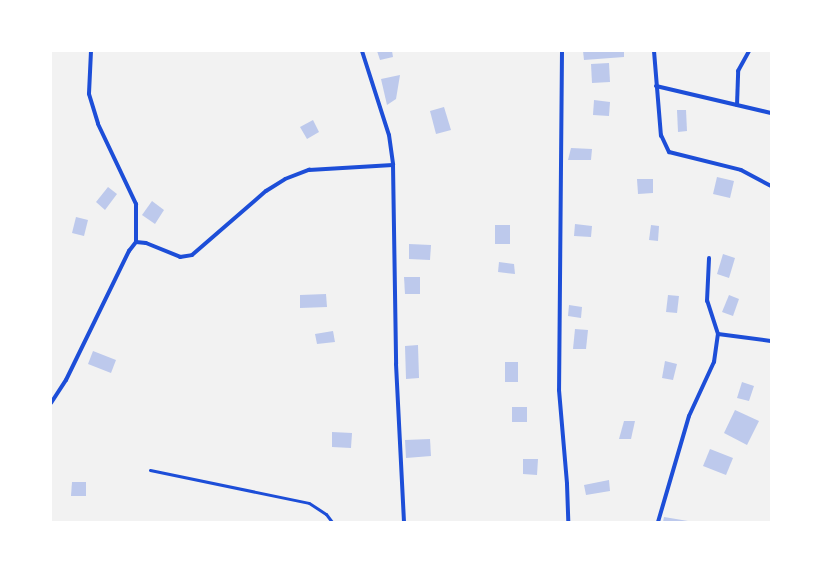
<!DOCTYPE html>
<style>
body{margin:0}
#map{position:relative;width:822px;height:573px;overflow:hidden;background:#f2f2f2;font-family:Literata,serif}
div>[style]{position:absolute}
.building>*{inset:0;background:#bdc9ec}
.service>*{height:3px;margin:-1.5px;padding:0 1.5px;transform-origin:1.5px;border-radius:1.5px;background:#1d4ed8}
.minor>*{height:4px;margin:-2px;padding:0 2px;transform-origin:2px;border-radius:2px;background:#1d4ed8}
span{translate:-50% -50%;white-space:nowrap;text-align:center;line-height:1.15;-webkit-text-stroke:4px #fff;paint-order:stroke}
.frame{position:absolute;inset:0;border:52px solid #fff;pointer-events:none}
</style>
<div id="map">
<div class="building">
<div style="clip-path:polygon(377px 51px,392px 51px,393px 57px,380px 60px)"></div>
<div style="clip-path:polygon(583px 51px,624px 51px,624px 57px,584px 60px)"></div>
<div style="clip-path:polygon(609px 63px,610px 82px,592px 83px,591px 64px)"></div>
<div style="clip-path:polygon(400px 75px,396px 99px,387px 105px,381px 79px)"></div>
<div style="clip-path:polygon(594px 100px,610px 102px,609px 116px,593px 115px)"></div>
<div style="clip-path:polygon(444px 107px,451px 130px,436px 134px,430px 111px)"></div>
<div style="clip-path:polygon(677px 110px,686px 110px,687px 131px,678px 132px)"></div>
<div style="clip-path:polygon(313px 120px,319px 132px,307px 139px,300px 127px)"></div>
<div style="clip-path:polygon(571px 148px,592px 149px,591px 160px,568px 160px)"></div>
<div style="clip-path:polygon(717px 177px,734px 181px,730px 198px,713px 194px)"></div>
<div style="clip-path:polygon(637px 179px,653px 179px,653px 193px,638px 194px)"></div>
<div style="clip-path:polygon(108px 187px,117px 194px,105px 210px,96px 202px)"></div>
<div style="clip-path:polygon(152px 201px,164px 210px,155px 224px,142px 215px)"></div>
<div style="clip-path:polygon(76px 217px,88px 220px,84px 236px,72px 233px)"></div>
<div style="clip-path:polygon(575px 224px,592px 226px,591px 237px,574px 236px)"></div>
<div style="clip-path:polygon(495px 225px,510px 225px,510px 244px,495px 244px)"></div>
<div style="clip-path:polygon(651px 225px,659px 226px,658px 241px,649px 240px)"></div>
<div style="clip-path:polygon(409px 244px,431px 245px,430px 260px,409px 259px)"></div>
<div style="clip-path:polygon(723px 254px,735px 258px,729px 278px,717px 274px)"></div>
<div style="clip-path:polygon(499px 262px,514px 264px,515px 274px,498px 272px)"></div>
<div style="clip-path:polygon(404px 277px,420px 277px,420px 294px,405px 294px)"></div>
<div style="clip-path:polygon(326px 294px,327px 307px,300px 308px,300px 295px)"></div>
<div style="clip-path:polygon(668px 295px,679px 296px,677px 313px,666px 312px)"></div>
<div style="clip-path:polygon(729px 295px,739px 299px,733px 316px,722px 312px)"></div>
<div style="clip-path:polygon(569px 305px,582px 307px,581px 318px,568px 316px)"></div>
<div style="clip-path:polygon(575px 329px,588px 330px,586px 349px,573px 349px)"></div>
<div style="clip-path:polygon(333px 331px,335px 342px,317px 344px,315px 334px)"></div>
<div style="clip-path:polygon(418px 345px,419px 378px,406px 379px,405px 346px)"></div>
<div style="clip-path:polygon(93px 351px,116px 360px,111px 373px,88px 364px)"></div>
<div style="clip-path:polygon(665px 361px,677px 364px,673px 380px,662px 378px)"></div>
<div style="clip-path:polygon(505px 362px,518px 362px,518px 382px,505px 382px)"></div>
<div style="clip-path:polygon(742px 382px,754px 386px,749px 401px,737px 398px)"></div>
<div style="clip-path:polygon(512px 407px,527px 407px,527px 422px,512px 422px)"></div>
<div style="clip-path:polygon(735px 410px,759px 421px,747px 445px,724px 433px)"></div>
<div style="clip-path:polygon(624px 421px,635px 421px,631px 439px,619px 439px)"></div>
<div style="clip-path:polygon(332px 432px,352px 433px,351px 448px,332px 447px)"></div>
<div style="clip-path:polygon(430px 439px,431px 456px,406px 458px,405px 440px)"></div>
<div style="clip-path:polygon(710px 449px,733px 458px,726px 475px,703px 466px)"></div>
<div style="clip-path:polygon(523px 459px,538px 459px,537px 475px,523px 474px)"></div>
<div style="clip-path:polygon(609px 480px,610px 491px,586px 495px,584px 485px)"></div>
<div style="clip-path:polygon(72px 482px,86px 482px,86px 496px,71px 496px)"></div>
<div style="clip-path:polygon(664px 517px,688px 521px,688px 522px,663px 522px)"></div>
</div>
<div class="service">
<div style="left:150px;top:470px;width:162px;rotate:11.7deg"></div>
<div style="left:309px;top:503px;width:20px;rotate:33deg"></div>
<div style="left:326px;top:514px;width:10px;rotate:53deg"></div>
</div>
<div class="minor">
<div style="left:91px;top:51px;width:43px;rotate:92.7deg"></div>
<div style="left:89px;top:94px;width:31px;rotate:73deg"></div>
<div style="left:98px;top:124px;width:89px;rotate:64.6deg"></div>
<div style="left:136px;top:204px;width:38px;rotate:90deg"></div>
<div style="left:362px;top:51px;width:88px;rotate:72.2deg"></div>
<div style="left:389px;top:135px;width:30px;rotate:82deg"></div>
<div style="left:393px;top:165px;width:199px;rotate:89.1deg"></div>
<div style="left:396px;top:364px;width:158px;rotate:87.1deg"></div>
<div style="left:562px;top:51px;width:339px;rotate:90.5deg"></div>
<div style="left:559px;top:390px;width:94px;rotate:85.1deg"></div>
<div style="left:567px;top:484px;width:38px;rotate:88deg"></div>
<div style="left:654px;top:51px;width:85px;rotate:85.3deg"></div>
<div style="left:656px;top:86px;width:118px;rotate:13.2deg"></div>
<div style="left:737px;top:105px;width:34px;rotate:-88deg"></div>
<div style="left:738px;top:71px;width:23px;rotate:-61deg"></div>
<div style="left:661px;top:135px;width:19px;rotate:65deg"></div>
<div style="left:669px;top:152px;width:74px;rotate:14deg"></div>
<div style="left:741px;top:170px;width:34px;rotate:28deg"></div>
<div style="left:718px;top:334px;width:53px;rotate:7.5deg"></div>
<div style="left:51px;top:403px;width:27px;rotate:-57deg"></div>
<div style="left:66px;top:380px;width:144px;rotate:-64deg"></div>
<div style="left:129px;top:251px;width:11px;rotate:-52deg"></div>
<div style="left:136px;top:242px;width:10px;rotate:6deg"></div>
<div style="left:146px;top:243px;width:37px;rotate:22deg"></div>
<div style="left:180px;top:257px;width:12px;rotate:-9deg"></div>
<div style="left:192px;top:255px;width:98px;rotate:-40.9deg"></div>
<div style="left:266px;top:191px;width:22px;rotate:-32deg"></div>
<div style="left:285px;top:179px;width:26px;rotate:-21deg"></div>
<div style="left:309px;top:170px;width:84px;rotate:-3.4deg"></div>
<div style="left:658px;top:522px;width:110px;rotate:-73.7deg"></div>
<div style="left:689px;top:416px;width:60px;rotate:-65.2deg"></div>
<div style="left:714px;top:362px;width:28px;rotate:-82deg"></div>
<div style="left:718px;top:334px;width:35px;rotate:-108deg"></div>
<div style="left:707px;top:301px;width:43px;rotate:-87.3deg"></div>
</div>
<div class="frame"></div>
</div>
